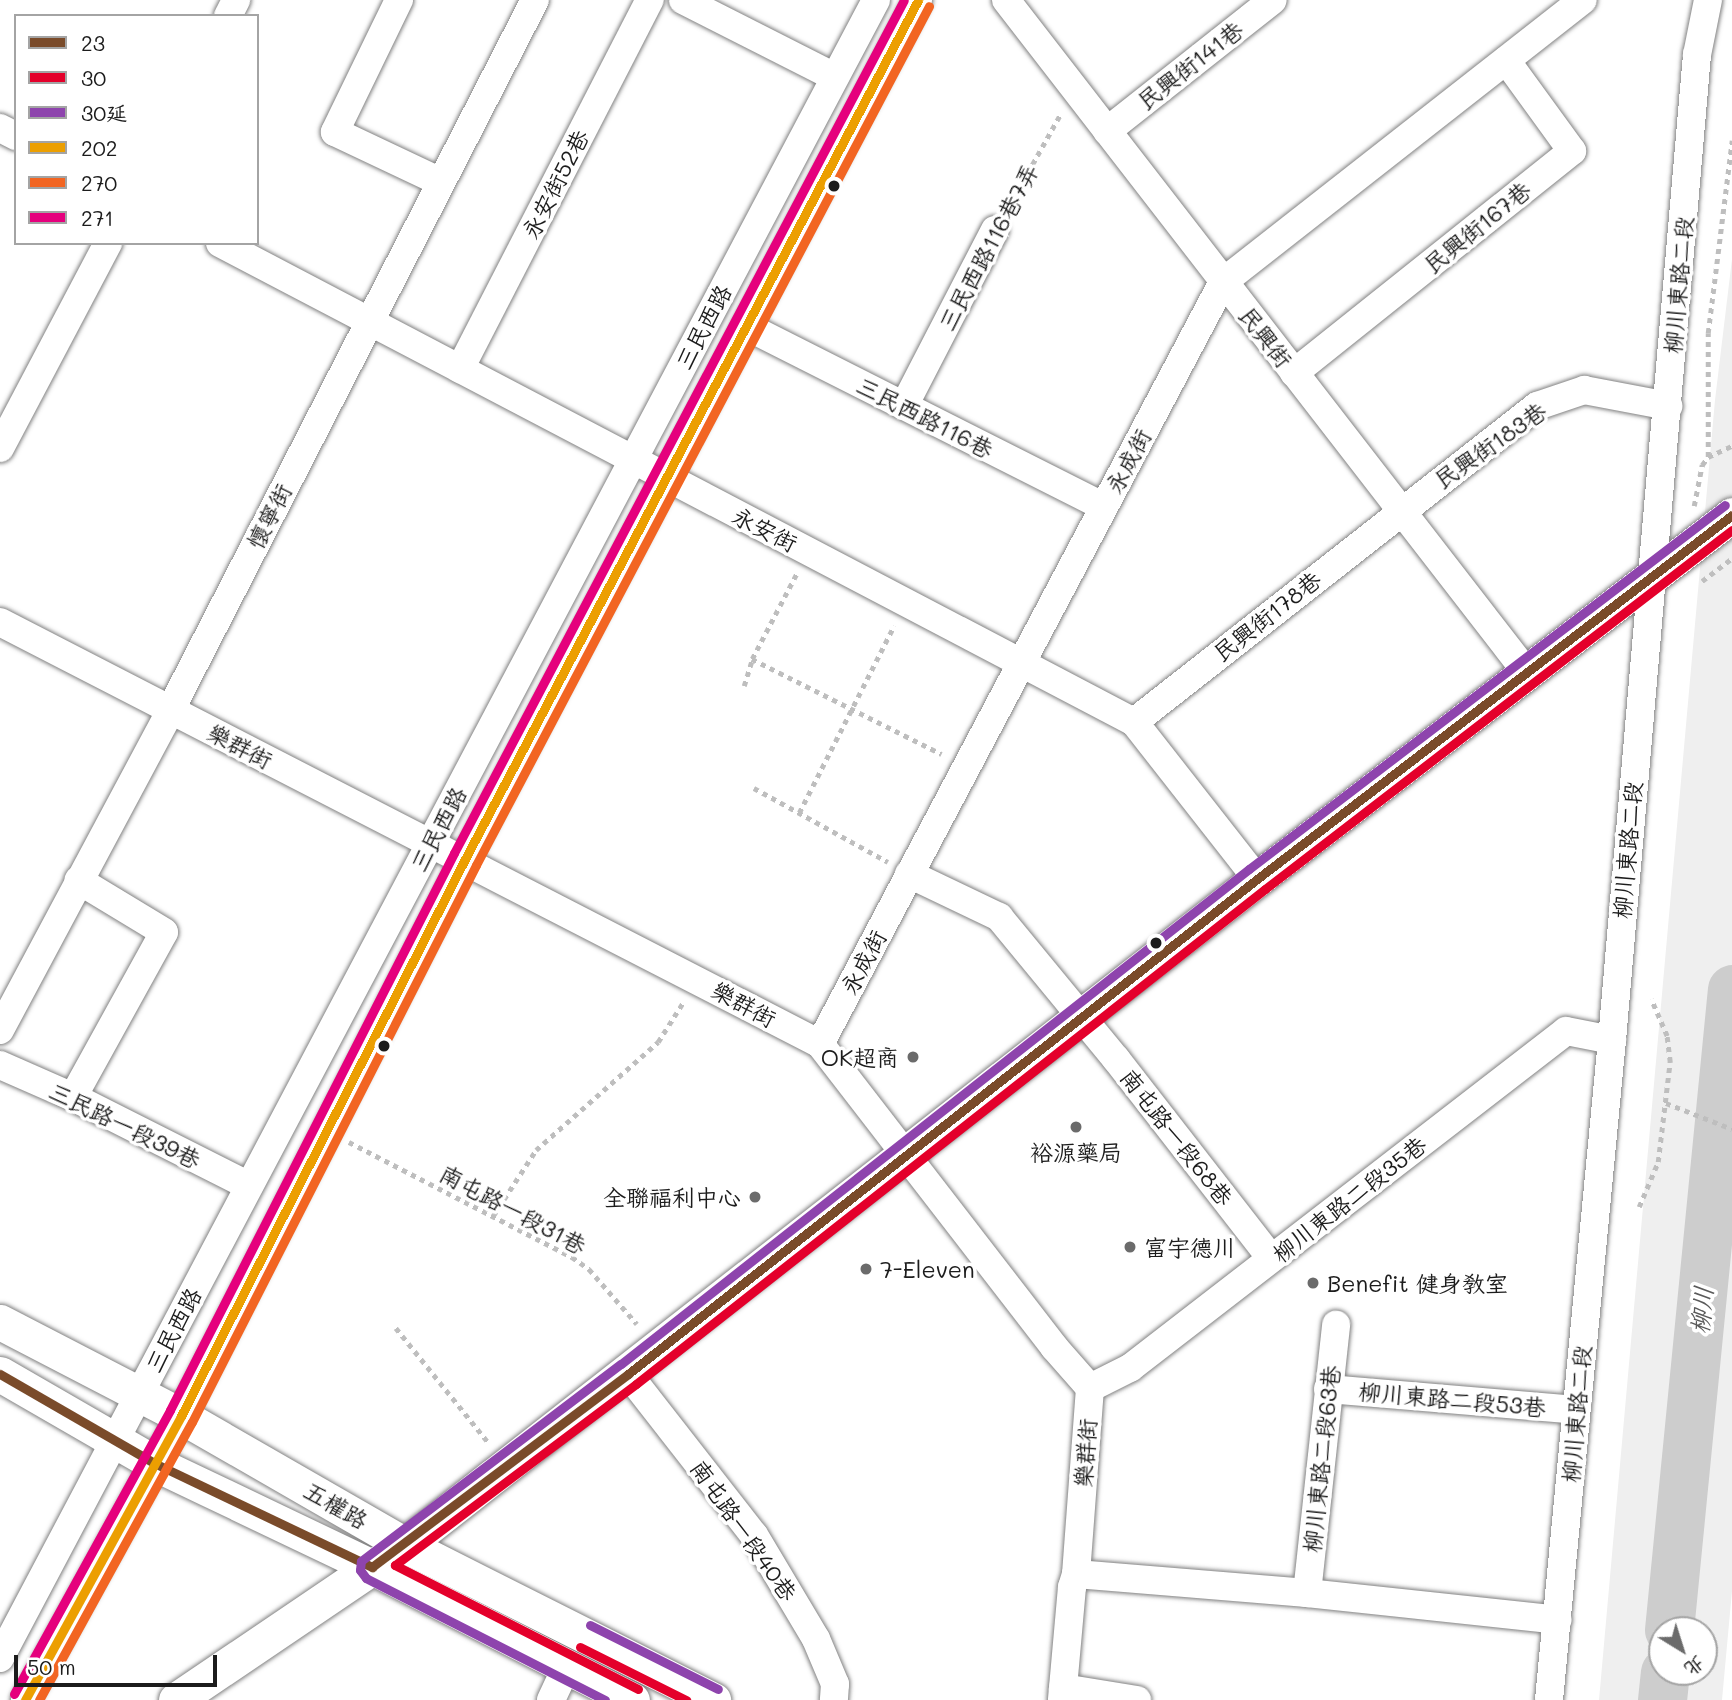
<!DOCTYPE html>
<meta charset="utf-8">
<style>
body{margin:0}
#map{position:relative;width:1732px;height:1700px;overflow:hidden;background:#fff;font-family:Mali,"LXGW WenKai TC",sans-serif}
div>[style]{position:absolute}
.green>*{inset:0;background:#efefef}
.river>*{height:49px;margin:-24.5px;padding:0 24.5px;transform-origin:24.5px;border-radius:24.5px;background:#cdcdcd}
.path>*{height:4.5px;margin-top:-2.25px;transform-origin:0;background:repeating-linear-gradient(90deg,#bebebe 0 5px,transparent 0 10px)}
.roads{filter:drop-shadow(0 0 2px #828282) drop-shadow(0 0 2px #828282)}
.minor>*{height:28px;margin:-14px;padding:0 14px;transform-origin:14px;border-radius:14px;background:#fff}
.major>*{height:35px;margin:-17.5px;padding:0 17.5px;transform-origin:17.5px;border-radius:17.5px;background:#fff}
.bus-1>*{height:9px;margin:-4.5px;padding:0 4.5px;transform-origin:4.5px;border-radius:4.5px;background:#7a4b2a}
.bus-2>*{height:9px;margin:-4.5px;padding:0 4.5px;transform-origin:4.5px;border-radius:4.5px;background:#e4002b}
.bus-3>*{height:9px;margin:-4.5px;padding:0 4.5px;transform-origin:4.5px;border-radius:4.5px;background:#8e44ad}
.bus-4>*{height:9px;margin:-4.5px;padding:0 4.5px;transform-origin:4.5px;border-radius:4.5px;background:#ec9f01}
.bus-5>*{height:9px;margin:-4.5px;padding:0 4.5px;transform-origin:4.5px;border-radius:4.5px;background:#f26522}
.bus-6>*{height:9px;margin:-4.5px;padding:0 4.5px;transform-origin:4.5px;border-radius:4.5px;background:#e5007d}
.dots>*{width:19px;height:19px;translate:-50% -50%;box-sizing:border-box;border:4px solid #fff;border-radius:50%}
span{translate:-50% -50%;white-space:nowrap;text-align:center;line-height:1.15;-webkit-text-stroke:7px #fff;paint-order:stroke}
.street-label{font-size:23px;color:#1c1c1c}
.poi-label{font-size:23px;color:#1c1c1c}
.right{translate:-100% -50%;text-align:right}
.left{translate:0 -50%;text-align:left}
.water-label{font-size:24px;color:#5a5a5a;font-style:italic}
.legend{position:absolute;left:14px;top:14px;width:245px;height:231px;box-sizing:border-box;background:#fff;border:2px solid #a4a4a4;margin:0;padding:9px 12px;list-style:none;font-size:21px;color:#1c1c1c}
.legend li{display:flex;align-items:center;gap:14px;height:35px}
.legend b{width:35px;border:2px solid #a4a4a4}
.north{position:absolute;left:1648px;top:1616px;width:70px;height:70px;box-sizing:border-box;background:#fff;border:2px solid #a4a4a4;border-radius:50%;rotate:142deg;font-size:19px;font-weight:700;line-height:28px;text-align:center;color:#1c1c1c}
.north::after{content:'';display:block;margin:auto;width:24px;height:32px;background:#6b6b6b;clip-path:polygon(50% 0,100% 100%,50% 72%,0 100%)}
.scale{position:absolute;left:14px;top:1655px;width:203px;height:32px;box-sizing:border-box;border:4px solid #1c1c1c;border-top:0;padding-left:9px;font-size:21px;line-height:24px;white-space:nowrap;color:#1c1c1c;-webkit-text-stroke:5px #fff;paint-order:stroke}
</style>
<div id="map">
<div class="green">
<div style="clip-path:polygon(evenodd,1732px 259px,1732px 1591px,1722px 1700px,1599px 1700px,1715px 400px,1732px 259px,1662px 1630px,1704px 1630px,1704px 1672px,1662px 1672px,1662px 1630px)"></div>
</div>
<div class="river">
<div style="left:1669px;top:1630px;width:644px;rotate:-84.39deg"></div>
<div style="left:1662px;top:1700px;width:28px;rotate:-84deg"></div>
</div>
<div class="path">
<div style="left:1008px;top:208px;width:107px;rotate:-60.8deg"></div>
<div style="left:1708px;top:457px;width:26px;rotate:-25deg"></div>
<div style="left:1694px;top:506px;width:42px;rotate:-79deg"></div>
<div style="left:1702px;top:465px;width:10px;rotate:-53deg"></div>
<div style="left:1708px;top:457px;width:124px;rotate:-90deg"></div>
<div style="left:1708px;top:333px;width:194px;rotate:-82.9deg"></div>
<div style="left:1702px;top:581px;width:38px;rotate:-37deg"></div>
<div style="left:752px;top:659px;width:212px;rotate:26.6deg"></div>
<div style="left:744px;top:686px;width:28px;rotate:-73deg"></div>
<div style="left:752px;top:659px;width:97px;rotate:-62.4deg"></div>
<div style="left:754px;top:788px;width:153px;rotate:28.9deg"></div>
<div style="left:799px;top:813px;width:210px;rotate:-63.1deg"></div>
<div style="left:1666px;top:1103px;width:71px;rotate:21.5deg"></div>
<div style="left:349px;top:1142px;width:251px;rotate:27.3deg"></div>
<div style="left:572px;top:1257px;width:21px;rotate:35deg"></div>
<div style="left:589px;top:1269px;width:73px;rotate:48.9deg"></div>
<div style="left:1639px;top:1207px;width:49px;rotate:-67.1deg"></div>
<div style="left:1658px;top:1162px;width:101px;rotate:-83.2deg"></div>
<div style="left:1670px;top:1062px;width:26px;rotate:-97deg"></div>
<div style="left:1667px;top:1036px;width:40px;rotate:-113.4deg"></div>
<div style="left:493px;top:1216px;width:79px;rotate:-56.9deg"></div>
<div style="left:536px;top:1150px;width:163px;rotate:-41.5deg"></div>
<div style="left:658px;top:1042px;width:49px;rotate:-57.6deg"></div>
<div style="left:396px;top:1328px;width:146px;rotate:51.1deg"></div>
</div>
<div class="roads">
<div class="minor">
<div style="left:399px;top:0;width:147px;rotate:115.9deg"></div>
<div style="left:335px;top:132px;width:117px;rotate:25.3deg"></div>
<div style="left:683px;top:0;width:170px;rotate:26.9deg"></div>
<div style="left:1006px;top:0;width:851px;rotate:52.25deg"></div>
<div style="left:228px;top:16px;width:18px;rotate:-63deg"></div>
<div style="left:0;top:128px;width:18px;rotate:27deg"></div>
<div style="left:1107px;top:131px;width:211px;rotate:-38.3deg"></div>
<div style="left:220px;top:243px;width:1032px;rotate:27.66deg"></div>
<div style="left:1134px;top:722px;width:199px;rotate:51.9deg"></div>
<div style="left:746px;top:326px;width:401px;rotate:26.8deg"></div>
<div style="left:460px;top:369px;width:415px;rotate:-62.8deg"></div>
<div style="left:1294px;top:373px;width:356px;rotate:-38.6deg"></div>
<div style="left:1572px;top:151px;width:112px;rotate:-126deg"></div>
<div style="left:904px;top:406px;width:198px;rotate:-62.7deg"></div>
<div style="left:0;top:448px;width:232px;rotate:-62.2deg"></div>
<div style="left:0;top:622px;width:922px;rotate:27.23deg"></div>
<div style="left:820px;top:1044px;width:383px;rotate:52.3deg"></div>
<div style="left:1054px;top:1347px;width:55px;rotate:48.7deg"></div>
<div style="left:1090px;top:1388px;width:187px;rotate:94.3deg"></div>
<div style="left:1076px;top:1574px;width:14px;rotate:107deg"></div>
<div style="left:1072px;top:1587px;width:113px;rotate:95.1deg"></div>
<div style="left:1134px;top:722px;width:512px;rotate:-38.1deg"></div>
<div style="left:1537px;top:406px;width:50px;rotate:-18.8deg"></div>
<div style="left:1584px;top:390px;width:86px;rotate:10.8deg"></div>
<div style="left:909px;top:874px;width:100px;rotate:25.5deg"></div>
<div style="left:999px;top:917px;width:184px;rotate:50.5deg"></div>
<div style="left:1116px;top:1059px;width:252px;rotate:52.1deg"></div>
<div style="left:0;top:1030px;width:361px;rotate:-61.9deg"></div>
<div style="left:170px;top:711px;width:799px;rotate:-62.83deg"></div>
<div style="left:820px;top:1044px;width:862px;rotate:-62.13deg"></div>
<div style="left:1223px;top:282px;width:457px;rotate:-38.1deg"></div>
<div style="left:0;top:1065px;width:80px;rotate:23.7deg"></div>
<div style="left:73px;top:1097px;width:197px;rotate:26.8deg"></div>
<div style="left:73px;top:1097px;width:188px;rotate:-61.1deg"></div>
<div style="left:164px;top:932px;width:100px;rotate:-148.8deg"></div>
<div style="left:628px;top:1374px;width:204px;rotate:52deg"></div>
<div style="left:754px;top:1535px;width:121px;rotate:59.2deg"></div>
<div style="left:816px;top:1639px;width:49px;rotate:67.1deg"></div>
<div style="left:835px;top:1684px;width:16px;rotate:94deg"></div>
<div style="left:1090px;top:1388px;width:45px;rotate:-26.6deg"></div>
<div style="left:1130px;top:1368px;width:551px;rotate:-37.7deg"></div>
<div style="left:1566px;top:1031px;width:47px;rotate:11.1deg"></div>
<div style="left:1328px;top:1389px;width:249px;rotate:4.8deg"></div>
<div style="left:1076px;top:1574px;width:232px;rotate:4.7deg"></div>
<div style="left:1307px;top:1593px;width:252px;rotate:6.1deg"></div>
<div style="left:1307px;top:1593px;width:270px;rotate:-83.8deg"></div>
<div style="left:0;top:1658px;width:1875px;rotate:-62.15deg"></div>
<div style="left:1063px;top:1688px;width:75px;rotate:9.2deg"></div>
<div style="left:25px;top:1700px;width:324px;rotate:-61.2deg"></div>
<div style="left:181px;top:1416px;width:625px;rotate:-62.98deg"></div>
<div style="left:465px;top:859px;width:971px;rotate:-62.19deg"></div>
<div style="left:551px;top:1700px;width:38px;rotate:-65deg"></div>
<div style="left:1549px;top:1700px;width:663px;rotate:-84.55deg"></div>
<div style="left:1612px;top:1040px;width:989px;rotate:-85.07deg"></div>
<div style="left:1697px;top:55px;width:56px;rotate:-78.7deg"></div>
</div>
<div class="major">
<div style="left:0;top:1322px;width:204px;rotate:27.4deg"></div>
<div style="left:181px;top:1416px;width:258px;rotate:29.9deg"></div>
<div style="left:405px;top:1545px;width:345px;rotate:26.7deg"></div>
<div style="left:0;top:1374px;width:178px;rotate:30deg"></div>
<div style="left:154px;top:1463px;width:242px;rotate:25.5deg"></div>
<div style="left:372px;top:1567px;width:292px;rotate:27.1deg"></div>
<div style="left:176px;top:1700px;width:277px;rotate:-34.1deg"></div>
<div style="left:405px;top:1545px;width:1081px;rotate:-38.01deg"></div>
<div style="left:1257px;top:879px;width:598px;rotate:-37.46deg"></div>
</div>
</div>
<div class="bus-1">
<div style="left:0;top:1374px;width:178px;rotate:30deg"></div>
<div style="left:154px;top:1463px;width:242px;rotate:25.5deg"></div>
<div style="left:372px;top:1567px;width:321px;rotate:-37deg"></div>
<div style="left:628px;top:1374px;width:800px;rotate:-38.2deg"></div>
<div style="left:1257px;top:879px;width:598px;rotate:-37.46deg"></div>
</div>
<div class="bus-2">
<div style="left:580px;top:1647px;width:119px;rotate:26.6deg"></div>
<div style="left:638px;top:1689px;width:273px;rotate:-153deg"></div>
<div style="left:395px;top:1565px;width:301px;rotate:-36.9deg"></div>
<div style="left:636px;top:1384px;width:800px;rotate:-38.2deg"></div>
<div style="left:1265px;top:889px;width:589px;rotate:-37.55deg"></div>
</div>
<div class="bus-3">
<div style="left:590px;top:1625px;width:143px;rotate:26.6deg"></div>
<div style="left:605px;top:1700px;width:268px;rotate:-153deg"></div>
<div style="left:366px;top:1578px;width:10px;rotate:-127deg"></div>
<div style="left:360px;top:1570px;width:9px;rotate:-84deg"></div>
<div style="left:361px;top:1561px;width:326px;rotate:-37.2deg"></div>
<div style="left:621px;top:1364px;width:800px;rotate:-38.25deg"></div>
<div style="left:1249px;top:869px;width:599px;rotate:-37.41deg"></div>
</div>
<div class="bus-4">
<div style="left:25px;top:1700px;width:324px;rotate:-61.2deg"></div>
<div style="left:181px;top:1416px;width:625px;rotate:-62.98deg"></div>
<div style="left:465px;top:859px;width:971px;rotate:-62.19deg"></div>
</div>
<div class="bus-5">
<div style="left:39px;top:1700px;width:317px;rotate:-61.2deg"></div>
<div style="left:192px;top:1422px;width:625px;rotate:-62.98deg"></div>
<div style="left:476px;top:865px;width:971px;rotate:-62.19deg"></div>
</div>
<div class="bus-6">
<div style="left:14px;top:1694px;width:324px;rotate:-61.2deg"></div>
<div style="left:170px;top:1410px;width:625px;rotate:-62.98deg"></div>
<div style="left:454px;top:853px;width:964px;rotate:-62.19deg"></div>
</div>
<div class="dots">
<div style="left:834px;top:186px;background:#1c1c1c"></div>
<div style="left:1156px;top:943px;background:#1c1c1c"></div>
<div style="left:384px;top:1046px;background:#1c1c1c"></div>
<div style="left:913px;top:1057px;background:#6b6b6b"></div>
<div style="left:1076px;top:1127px;background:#6b6b6b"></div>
<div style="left:755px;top:1197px;background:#6b6b6b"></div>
<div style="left:1130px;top:1247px;background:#6b6b6b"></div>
<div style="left:866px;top:1269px;background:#6b6b6b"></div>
<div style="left:1313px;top:1283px;background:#6b6b6b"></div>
</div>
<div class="street-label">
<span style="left:1190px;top:65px;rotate:-38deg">民興街141巷</span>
<span style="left:555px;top:184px;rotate:-63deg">永安街52巷</span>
<span style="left:1477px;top:227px;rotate:-39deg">民興街167巷</span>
<span style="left:988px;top:247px;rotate:-62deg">三民西路116巷7弄</span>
<span style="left:1678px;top:285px;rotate:-85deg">柳川東路二段</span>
<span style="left:703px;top:327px;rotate:-62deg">三民西路</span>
<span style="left:1266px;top:337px;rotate:52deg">民興街</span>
<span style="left:925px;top:417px;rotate:27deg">三民西路116巷</span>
<span style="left:1490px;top:445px;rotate:-35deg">民興街183巷</span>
<span style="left:1128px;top:461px;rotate:-62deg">永成街</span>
<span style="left:269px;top:516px;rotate:-63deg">懷寧街</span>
<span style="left:765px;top:529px;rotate:27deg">永安街</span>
<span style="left:1267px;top:616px;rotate:-38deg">民興街178巷</span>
<span style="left:240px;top:746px;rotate:27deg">樂群街</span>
<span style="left:438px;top:829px;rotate:-62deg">三民西路</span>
<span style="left:1627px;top:850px;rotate:-85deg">柳川東路二段</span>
<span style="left:863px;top:962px;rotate:-62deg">永成街</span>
<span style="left:744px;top:1004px;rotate:28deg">樂群街</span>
<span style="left:125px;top:1125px;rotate:26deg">三民路一段39巷</span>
<span style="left:1177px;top:1137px;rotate:52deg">南屯路一段68巷</span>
<span style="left:1349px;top:1199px;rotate:-38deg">柳川東路二段35巷</span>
<span style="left:513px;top:1209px;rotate:28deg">南屯路一段31巷</span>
<span style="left:173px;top:1330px;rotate:-62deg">三民西路</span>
<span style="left:1452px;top:1399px;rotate:5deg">柳川東路二段53巷</span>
<span style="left:1576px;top:1414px;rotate:-85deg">柳川東路二段</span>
<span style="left:1085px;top:1453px;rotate:-86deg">樂群街</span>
<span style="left:1321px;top:1459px;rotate:-84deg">柳川東路二段63巷</span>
<span style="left:336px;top:1505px;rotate:30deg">五權路</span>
<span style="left:744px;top:1530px;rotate:55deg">南屯路一段40巷</span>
</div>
<div class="poi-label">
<span class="right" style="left:899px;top:1057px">OK超商</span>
<span style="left:1076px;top:1152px">裕源藥局</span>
<span class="right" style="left:741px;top:1197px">全聯福利中心</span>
<span class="left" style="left:1144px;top:1247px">富宇德川</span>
<span class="left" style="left:880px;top:1269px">7-Eleven</span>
<span class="left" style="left:1327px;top:1283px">Benefit 健身教室</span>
</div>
<div class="water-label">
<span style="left:1701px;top:1310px;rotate:-84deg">柳川</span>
</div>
<ul class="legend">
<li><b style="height:9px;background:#7a4b2a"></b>23</li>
<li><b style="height:9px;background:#e4002b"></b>30</li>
<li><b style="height:9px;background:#8e44ad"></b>30延</li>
<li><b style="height:9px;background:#ec9f01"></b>202</li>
<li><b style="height:9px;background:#f26522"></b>270</li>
<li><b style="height:9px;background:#e5007d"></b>271</li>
</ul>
<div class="north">北</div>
<div class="scale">50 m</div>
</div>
